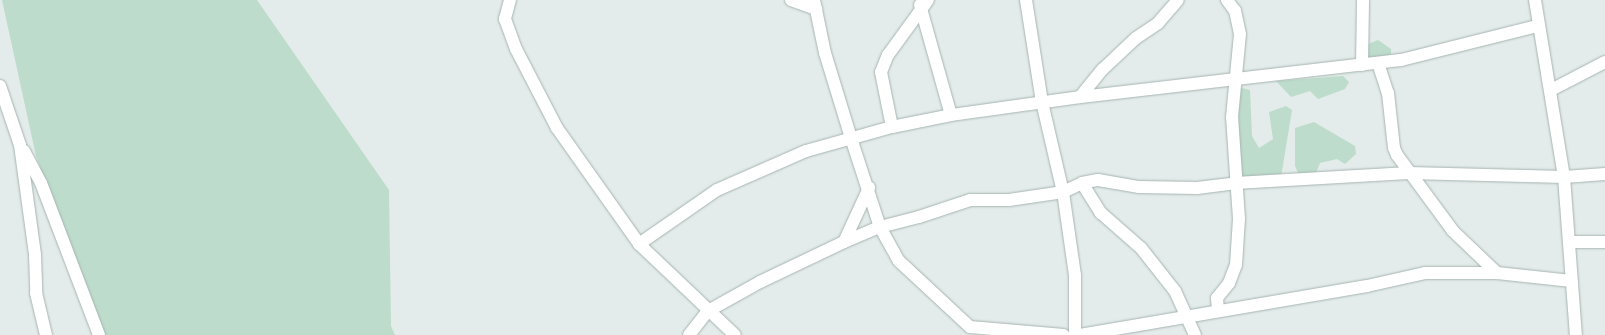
<!DOCTYPE html>
<style>
body{margin:0}
#map{position:relative;width:1605px;height:335px;overflow:hidden;background:#e3ecea;font-family:"Work Sans",sans-serif}
div>[style]{position:absolute}
.green>*{inset:0;background:#bddccb}
.roads{filter:drop-shadow(0 0 1px #a6b4b2) drop-shadow(0 0 1px #a6b4b2)}
.street>*{height:12px;margin:-6px;padding:0 6px;transform-origin:6px;border-radius:6px;background:#fff}
span{translate:-50% -50%;white-space:nowrap;text-align:center;line-height:1.15;-webkit-text-stroke:4px #f3f9f7;paint-order:stroke}
</style>
<div id="map">
<div class="green">
<div style="clip-path:polygon(2px 0,257px 0,389px 190px,391px 326px,395px 335px,102px 335px,36px 156px)"></div>
<div style="clip-path:polygon(1378px 40px,1391px 49px,1391px 58px,1371px 62px,1365px 54px,1368px 44px)"></div>
<div style="clip-path:polygon(1343px 76px,1349px 82px,1345px 89px,1318px 99px,1310px 91px,1291px 97px,1276px 81px)"></div>
<div style="clip-path:polygon(1238px 87px,1250px 90px,1252px 136px,1259px 148px,1273px 139px,1269px 112px,1286px 106px,1292px 110px,1281px 177px,1240px 177px)"></div>
<div style="clip-path:polygon(1314px 122px,1355px 146px,1356px 154px,1345px 164px,1337px 159px,1320px 163px,1315px 175px,1299px 175px,1295px 166px,1295px 128px)"></div>
</div>
<div class="roads">
<div class="street">
<div style="left:510px;top:0;width:20px;rotate:105deg"></div>
<div style="left:505px;top:19px;width:32px;rotate:70deg"></div>
<div style="left:516px;top:49px;width:89px;rotate:62.6deg"></div>
<div style="left:557px;top:128px;width:142px;rotate:54.7deg"></div>
<div style="left:639px;top:244px;width:132px;rotate:43.5deg"></div>
<div style="left:791px;top:0;width:27px;rotate:20deg"></div>
<div style="left:814px;top:0;width:54px;rotate:78.3deg"></div>
<div style="left:825px;top:53px;width:89px;rotate:73deg"></div>
<div style="left:851px;top:138px;width:94px;rotate:72deg"></div>
<div style="left:880px;top:227px;width:39px;rotate:61deg"></div>
<div style="left:899px;top:261px;width:97px;rotate:42.9deg"></div>
<div style="left:970px;top:327px;width:94px;rotate:4.9deg"></div>
<div style="left:1026px;top:0;width:103px;rotate:81.1deg"></div>
<div style="left:1042px;top:102px;width:92px;rotate:76.9deg"></div>
<div style="left:1063px;top:192px;width:84px;rotate:81.8deg"></div>
<div style="left:1075px;top:275px;width:60px;rotate:90deg"></div>
<div style="left:1535px;top:0;width:179px;rotate:80.7deg"></div>
<div style="left:1564px;top:177px;width:158px;rotate:85.7deg"></div>
<div style="left:920px;top:5px;width:114px;rotate:74.3deg"></div>
<div style="left:1378px;top:63px;width:32px;rotate:72deg"></div>
<div style="left:1388px;top:93px;width:55px;rotate:83.8deg"></div>
<div style="left:1394px;top:148px;width:8px;rotate:67deg"></div>
<div style="left:1397px;top:155px;width:94px;rotate:53.6deg"></div>
<div style="left:1453px;top:231px;width:61px;rotate:43.7deg"></div>
<div style="left:1362px;top:65px;width:65px;rotate:-89.1deg"></div>
<div style="left:0;top:86px;width:62px;rotate:71.3deg"></div>
<div style="left:20px;top:145px;width:111px;rotate:82.2deg"></div>
<div style="left:35px;top:255px;width:38px;rotate:88deg"></div>
<div style="left:36px;top:293px;width:43px;rotate:76.6deg"></div>
<div style="left:1551px;top:90px;width:61px;rotate:-27.4deg"></div>
<div style="left:1080px;top:97px;width:36px;rotate:-51deg"></div>
<div style="left:1103px;top:69px;width:45px;rotate:-43.2deg"></div>
<div style="left:1136px;top:38px;width:27px;rotate:-34deg"></div>
<div style="left:1158px;top:23px;width:30px;rotate:-49deg"></div>
<div style="left:892px;top:127px;width:56px;rotate:-101.3deg"></div>
<div style="left:881px;top:72px;width:18px;rotate:-68deg"></div>
<div style="left:888px;top:55px;width:68px;rotate:-54deg"></div>
<div style="left:24px;top:151px;width:36px;rotate:62deg"></div>
<div style="left:41px;top:183px;width:163px;rotate:69.1deg"></div>
<div style="left:1082px;top:183px;width:36px;rotate:58deg"></div>
<div style="left:1101px;top:213px;width:53px;rotate:41.2deg"></div>
<div style="left:1141px;top:248px;width:55px;rotate:51.7deg"></div>
<div style="left:1175px;top:291px;width:48px;rotate:65.6deg"></div>
<div style="left:844px;top:242px;width:60px;rotate:-65.2deg"></div>
<div style="left:1569px;top:242px;width:36px"></div>
<div style="left:639px;top:244px;width:95px;rotate:-34.7deg"></div>
<div style="left:717px;top:190px;width:97px;rotate:-23.7deg"></div>
<div style="left:806px;top:151px;width:89px;rotate:-15.6deg"></div>
<div style="left:892px;top:127px;width:60px;rotate:-11.5deg"></div>
<div style="left:951px;top:115px;width:130px;rotate:-7.9deg"></div>
<div style="left:1080px;top:97px;width:323px;rotate:-6.6deg"></div>
<div style="left:1401px;top:60px;width:140px;rotate:-14deg"></div>
<div style="left:1218px;top:310px;width:12px;rotate:-95deg"></div>
<div style="left:1217px;top:298px;width:19px;rotate:-51deg"></div>
<div style="left:1229px;top:283px;width:19px;rotate:-69deg"></div>
<div style="left:1236px;top:265px;width:46px;rotate:-86.3deg"></div>
<div style="left:1239px;top:219px;width:102px;rotate:-93.9deg"></div>
<div style="left:1232px;top:117px;width:83px;rotate:-84.5deg"></div>
<div style="left:1240px;top:34px;width:24px;rotate:-102deg"></div>
<div style="left:1235px;top:11px;width:14px;rotate:-126deg"></div>
<div style="left:689px;top:335px;width:31px;rotate:-52deg"></div>
<div style="left:708px;top:311px;width:60px;rotate:-29.1deg"></div>
<div style="left:760px;top:282px;width:93px;rotate:-25.5deg"></div>
<div style="left:844px;top:242px;width:39px;rotate:-23deg"></div>
<div style="left:880px;top:227px;width:40px;rotate:-14.4deg"></div>
<div style="left:919px;top:217px;width:54px;rotate:-18.4deg"></div>
<div style="left:970px;top:200px;width:39px"></div>
<div style="left:1009px;top:200px;width:55px;rotate:-8.4deg"></div>
<div style="left:1063px;top:192px;width:21px;rotate:-25deg"></div>
<div style="left:1082px;top:183px;width:16px;rotate:-11deg"></div>
<div style="left:1098px;top:180px;width:42px;rotate:9.7deg"></div>
<div style="left:1139px;top:187px;width:58px;rotate:1deg"></div>
<div style="left:1197px;top:188px;width:38px;rotate:-7deg"></div>
<div style="left:1235px;top:183px;width:174px;rotate:-3.3deg"></div>
<div style="left:1409px;top:173px;width:155px;rotate:1.5deg"></div>
<div style="left:1564px;top:177px;width:41px;rotate:-4.2deg"></div>
<div style="left:1080px;top:335px;width:291px;rotate:-9.7deg"></div>
<div style="left:1367px;top:286px;width:59px;rotate:-12.6deg"></div>
<div style="left:1425px;top:273px;width:72px"></div>
<div style="left:1497px;top:273px;width:75px;rotate:6.1deg"></div>
</div>
</div>
</div>
